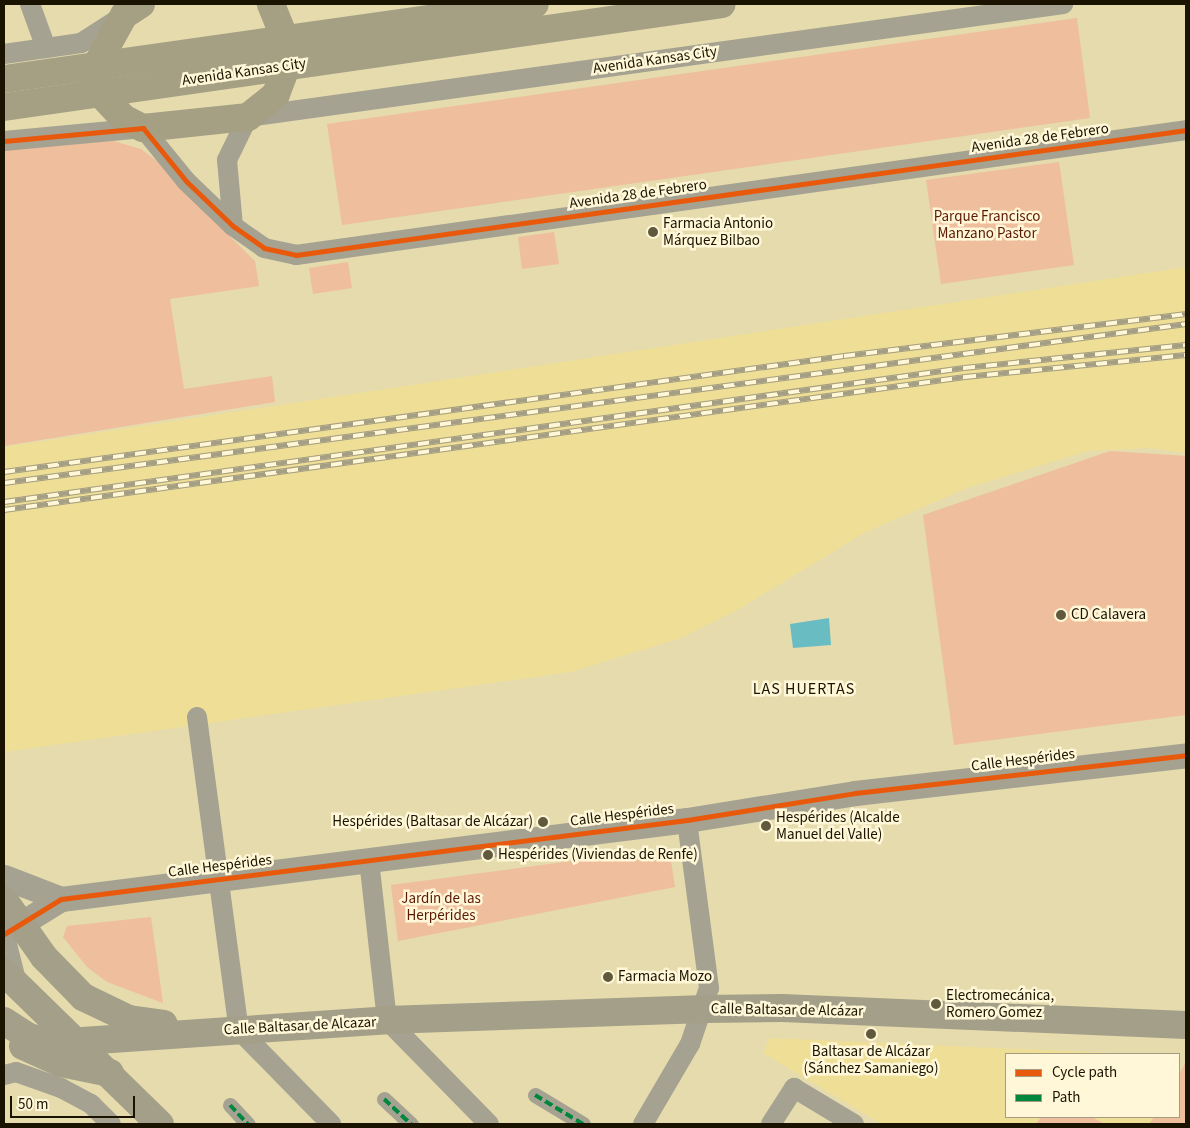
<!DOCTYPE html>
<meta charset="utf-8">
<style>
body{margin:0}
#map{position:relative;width:1190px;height:1128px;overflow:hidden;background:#e5dbad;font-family:"Source Sans 3",sans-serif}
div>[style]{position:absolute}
.built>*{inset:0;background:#efdf96}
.green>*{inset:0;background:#efbe9c}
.water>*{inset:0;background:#69bcc1}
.pedestrian>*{height:15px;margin:-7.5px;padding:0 7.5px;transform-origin:7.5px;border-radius:7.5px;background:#a5a291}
.minor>*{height:20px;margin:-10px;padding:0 10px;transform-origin:10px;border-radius:10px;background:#a5a291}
.tertiary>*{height:25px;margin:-12.5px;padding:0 12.5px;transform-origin:12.5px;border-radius:12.5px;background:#a5a291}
.secondary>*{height:28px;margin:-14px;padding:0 14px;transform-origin:14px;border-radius:14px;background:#a49f88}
.primary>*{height:28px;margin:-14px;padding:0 14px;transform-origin:14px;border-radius:14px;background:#a5a084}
.rail>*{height:5.5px;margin-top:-2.75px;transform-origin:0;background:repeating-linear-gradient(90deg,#fff7d7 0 11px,#a49e84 0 22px);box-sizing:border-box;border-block:1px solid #a49e84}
.quiet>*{height:4px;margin-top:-2px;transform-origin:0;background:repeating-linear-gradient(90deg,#00873e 0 8px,transparent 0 12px)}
.cycleway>*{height:5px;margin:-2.5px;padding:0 2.5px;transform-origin:2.5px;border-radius:2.5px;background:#e8590c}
.dots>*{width:14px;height:14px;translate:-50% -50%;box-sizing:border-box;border:2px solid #fff7d7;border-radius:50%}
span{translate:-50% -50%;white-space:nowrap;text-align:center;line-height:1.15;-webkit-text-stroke:5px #fff7d7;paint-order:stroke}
.street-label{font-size:15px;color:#191300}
.park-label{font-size:15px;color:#5c1a05}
.poi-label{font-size:15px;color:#191300}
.left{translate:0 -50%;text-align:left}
.right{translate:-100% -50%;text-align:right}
.neighbourhood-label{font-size:16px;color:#191300;letter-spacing:1px}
.frame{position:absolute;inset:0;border:5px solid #191300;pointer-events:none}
.legend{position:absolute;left:1005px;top:1053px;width:175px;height:65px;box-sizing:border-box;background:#fff7d7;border:1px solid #a39c81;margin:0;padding:6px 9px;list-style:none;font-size:15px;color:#191300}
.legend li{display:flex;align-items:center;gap:10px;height:25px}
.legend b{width:25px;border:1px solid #a39c81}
.scale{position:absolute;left:10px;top:1096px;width:125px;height:22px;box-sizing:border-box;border:2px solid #191300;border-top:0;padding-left:6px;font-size:15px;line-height:18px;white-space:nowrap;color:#191300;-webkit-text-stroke:4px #fff7d7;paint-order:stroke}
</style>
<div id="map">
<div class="built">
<div style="clip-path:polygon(1186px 267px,1186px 453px,1149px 448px,1088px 451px,967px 488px,864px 533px,734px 612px,681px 638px,571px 672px,4px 752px,4px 447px)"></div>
<div style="clip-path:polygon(770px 1038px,1133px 1054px,1006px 1054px,1006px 1117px,1154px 1117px,1149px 1124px,882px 1124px,763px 1053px)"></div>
</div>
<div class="green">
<div style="clip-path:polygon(1077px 18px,1090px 118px,342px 225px,327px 124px)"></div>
<div style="clip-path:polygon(110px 140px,141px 149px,161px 164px,183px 191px,255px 261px,259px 286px,170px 299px,184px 389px,272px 376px,275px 402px,4px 446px,4px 146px)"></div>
<div style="clip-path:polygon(1059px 162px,1074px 265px,941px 284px,926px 180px)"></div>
<div style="clip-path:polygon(554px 232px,559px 264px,522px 269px,518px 237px)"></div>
<div style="clip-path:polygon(348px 262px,352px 288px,313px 294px,309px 268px)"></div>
<div style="clip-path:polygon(1110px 451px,1186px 456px,1186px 715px,954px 745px,923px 515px)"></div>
<div style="clip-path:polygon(669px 848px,675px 887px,398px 941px,391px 885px)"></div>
<div style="clip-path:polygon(151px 917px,163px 1003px,107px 982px,87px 967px,63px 937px,67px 926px)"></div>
<div style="clip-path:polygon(1186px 1062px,1186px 1124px,1149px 1124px,1154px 1117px,1179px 1117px,1179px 1074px)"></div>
<div style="clip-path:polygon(1041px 1117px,1092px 1117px,1105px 1124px,1036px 1124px)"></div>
</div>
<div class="water">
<div style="clip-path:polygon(829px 618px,831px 645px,793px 648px,790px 624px)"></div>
</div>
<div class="pedestrian">
<div style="left:535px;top:1095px;width:56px;rotate:31.1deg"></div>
<div style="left:384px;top:1099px;width:37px;rotate:43deg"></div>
<div style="left:230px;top:1105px;width:26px;rotate:47deg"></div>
</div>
<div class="minor">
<div style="left:30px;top:4px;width:47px;rotate:70deg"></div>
<div style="left:4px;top:54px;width:78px;rotate:-8.1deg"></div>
<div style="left:81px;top:43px;width:50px;rotate:-32.7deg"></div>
<div style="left:4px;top:141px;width:140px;rotate:-5.3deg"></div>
<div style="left:143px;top:128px;width:68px;rotate:50.9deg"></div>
<div style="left:186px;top:181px;width:65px;rotate:43.8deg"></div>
<div style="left:233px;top:226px;width:38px;rotate:35deg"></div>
<div style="left:264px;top:248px;width:33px;rotate:12deg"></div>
<div style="left:296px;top:255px;width:899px;rotate:-7.99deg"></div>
<div style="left:233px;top:226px;width:66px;rotate:-95.2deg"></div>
<div style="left:227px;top:160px;width:48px;rotate:-64deg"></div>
<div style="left:248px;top:117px;width:823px;rotate:-7.89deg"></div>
<div style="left:197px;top:717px;width:316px;rotate:82.4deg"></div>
<div style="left:239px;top:1030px;width:132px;rotate:45.6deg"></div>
<div style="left:369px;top:860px;width:161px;rotate:83.6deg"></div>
<div style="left:387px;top:1020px;width:146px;rotate:45.6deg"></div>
<div style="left:4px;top:1075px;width:12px;rotate:-14deg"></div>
<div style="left:16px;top:1072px;width:48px;rotate:19.6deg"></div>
<div style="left:61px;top:1088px;width:34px;rotate:28deg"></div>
<div style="left:91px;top:1104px;width:28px;rotate:45deg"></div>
<div style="left:643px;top:1124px;width:93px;rotate:-59.6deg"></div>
<div style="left:690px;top:1044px;width:59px;rotate:-71.3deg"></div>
<div style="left:709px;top:988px;width:169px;rotate:-97.5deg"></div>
<div style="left:771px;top:1124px;width:43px;rotate:-57.4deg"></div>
<div style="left:794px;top:1088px;width:70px;rotate:31deg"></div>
</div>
<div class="tertiary">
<div style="left:4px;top:877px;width:61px;rotate:21.1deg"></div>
<div style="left:4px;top:934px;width:67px;rotate:-31.6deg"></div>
<div style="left:61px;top:899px;width:631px;rotate:-7.19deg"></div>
<div style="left:687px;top:820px;width:170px;rotate:-9.1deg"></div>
<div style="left:855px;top:793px;width:333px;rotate:-6.5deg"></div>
<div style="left:4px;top:944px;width:38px;rotate:76deg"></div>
</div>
<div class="secondary">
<div style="left:4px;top:900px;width:70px;rotate:54.9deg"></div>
<div style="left:44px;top:957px;width:56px;rotate:45.7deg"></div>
<div style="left:83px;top:997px;width:51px;rotate:25.6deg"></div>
<div style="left:129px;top:1019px;width:35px;rotate:8deg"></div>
<div style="left:4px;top:972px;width:218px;rotate:44.3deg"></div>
<div style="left:4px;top:1021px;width:30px;rotate:33deg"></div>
<div style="left:29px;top:1037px;width:25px;rotate:14deg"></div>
<div style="left:53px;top:1043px;width:335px;rotate:-3.9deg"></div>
<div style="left:387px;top:1020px;width:318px;rotate:-2deg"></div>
<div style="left:705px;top:1009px;width:77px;rotate:-0.7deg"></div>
<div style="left:782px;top:1008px;width:404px;rotate:2.4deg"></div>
<div style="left:23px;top:1046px;width:42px;rotate:24.1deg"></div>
<div style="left:61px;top:1063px;width:50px;rotate:11.5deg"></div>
</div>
<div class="primary">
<div style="left:141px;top:4px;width:20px;rotate:147deg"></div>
<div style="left:124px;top:15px;width:58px;rotate:118.8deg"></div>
<div style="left:96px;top:66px;width:26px;rotate:83deg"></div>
<div style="left:99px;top:92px;width:35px;rotate:47deg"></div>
<div style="left:123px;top:118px;width:22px;rotate:27deg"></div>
<div style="left:143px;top:128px;width:106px;rotate:-6deg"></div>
<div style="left:248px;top:117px;width:36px;rotate:-39deg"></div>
<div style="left:276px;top:94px;width:30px;rotate:-69deg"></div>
<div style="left:287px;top:66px;width:27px;rotate:-94deg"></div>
<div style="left:285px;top:39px;width:38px;rotate:-112deg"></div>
<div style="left:4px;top:79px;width:536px;rotate:-8.04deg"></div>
<div style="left:4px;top:107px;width:725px;rotate:-8.16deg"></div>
</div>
<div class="rail">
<div style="left:4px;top:472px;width:848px;rotate:-7.86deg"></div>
<div style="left:844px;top:356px;width:345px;rotate:-7deg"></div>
<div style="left:4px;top:483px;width:1193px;rotate:-7.66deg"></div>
<div style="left:4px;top:502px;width:969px;rotate:-7.95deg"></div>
<div style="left:964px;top:368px;width:223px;rotate:-5.9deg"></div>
<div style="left:4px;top:510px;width:970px;rotate:-7.88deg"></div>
<div style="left:965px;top:377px;width:222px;rotate:-5.7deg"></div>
</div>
<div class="quiet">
<div style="left:535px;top:1095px;width:56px;rotate:31.1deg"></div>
<div style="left:384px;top:1099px;width:37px;rotate:43deg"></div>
<div style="left:230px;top:1105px;width:26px;rotate:47deg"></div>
</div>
<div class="cycleway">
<div style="left:4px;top:141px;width:140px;rotate:-5.3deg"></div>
<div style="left:143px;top:128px;width:68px;rotate:50.9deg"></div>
<div style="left:186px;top:181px;width:65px;rotate:43.8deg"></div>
<div style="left:233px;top:226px;width:38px;rotate:35deg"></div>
<div style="left:264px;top:248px;width:33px;rotate:12deg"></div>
<div style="left:296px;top:255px;width:899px;rotate:-7.99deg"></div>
<div style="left:4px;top:934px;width:67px;rotate:-31.6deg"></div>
<div style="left:61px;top:899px;width:631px;rotate:-7.19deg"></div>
<div style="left:687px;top:820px;width:170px;rotate:-9.1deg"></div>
<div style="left:855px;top:793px;width:333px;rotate:-6.5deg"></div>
</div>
<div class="dots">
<div style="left:653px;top:232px;background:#60593d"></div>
<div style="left:1061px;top:615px;background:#60593d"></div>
<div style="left:543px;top:822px;background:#60593d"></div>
<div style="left:766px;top:826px;background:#60593d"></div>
<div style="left:488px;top:855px;background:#60593d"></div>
<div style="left:608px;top:977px;background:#60593d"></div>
<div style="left:936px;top:1004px;background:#60593d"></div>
<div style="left:871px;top:1034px;background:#60593d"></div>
</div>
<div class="street-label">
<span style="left:655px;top:60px;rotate:-8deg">Avenida Kansas City</span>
<span style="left:244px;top:72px;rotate:-8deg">Avenida Kansas City</span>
<span style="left:1040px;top:138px;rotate:-8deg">Avenida 28 de Febrero</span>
<span style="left:638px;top:194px;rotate:-8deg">Avenida 28 de Febrero</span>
<span style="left:1023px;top:760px;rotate:-7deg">Calle Hespérides</span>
<span style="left:622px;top:815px;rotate:-7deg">Calle Hespérides</span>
<span style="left:220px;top:866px;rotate:-7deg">Calle Hespérides</span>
<span style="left:787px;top:1010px;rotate:1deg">Calle Baltasar de Alcázar</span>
<span style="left:300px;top:1026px;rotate:-3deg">Calle Baltasar de Alcazar</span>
</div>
<div class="park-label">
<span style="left:987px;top:225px">Parque Francisco<br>Manzano Pastor</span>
<span style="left:441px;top:907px">Jardín de las<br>Herpérides</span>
</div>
<div class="poi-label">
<span class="left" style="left:663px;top:232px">Farmacia Antonio<br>Márquez Bilbao</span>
<span class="left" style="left:1071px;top:615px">CD Calavera</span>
<span class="left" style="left:776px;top:826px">Hespérides (Alcalde<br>Manuel del Valle)</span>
<span class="right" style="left:533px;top:822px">Hespérides (Baltasar de Alcázar)</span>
<span class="left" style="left:498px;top:855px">Hespérides (Viviendas de Renfe)</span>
<span class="left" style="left:618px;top:977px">Farmacia Mozo</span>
<span class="left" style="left:946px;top:1004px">Electromecánica,<br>Romero Gomez</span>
<span style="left:871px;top:1060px">Baltasar de Alcázar<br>(Sánchez Samaniego)</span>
</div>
<div class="neighbourhood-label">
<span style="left:804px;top:689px">LAS HUERTAS</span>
</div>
<div class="frame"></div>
<ul class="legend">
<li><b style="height:6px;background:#e8590c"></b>Cycle path</li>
<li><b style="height:6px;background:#00873e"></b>Path</li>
</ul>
<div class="scale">50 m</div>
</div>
